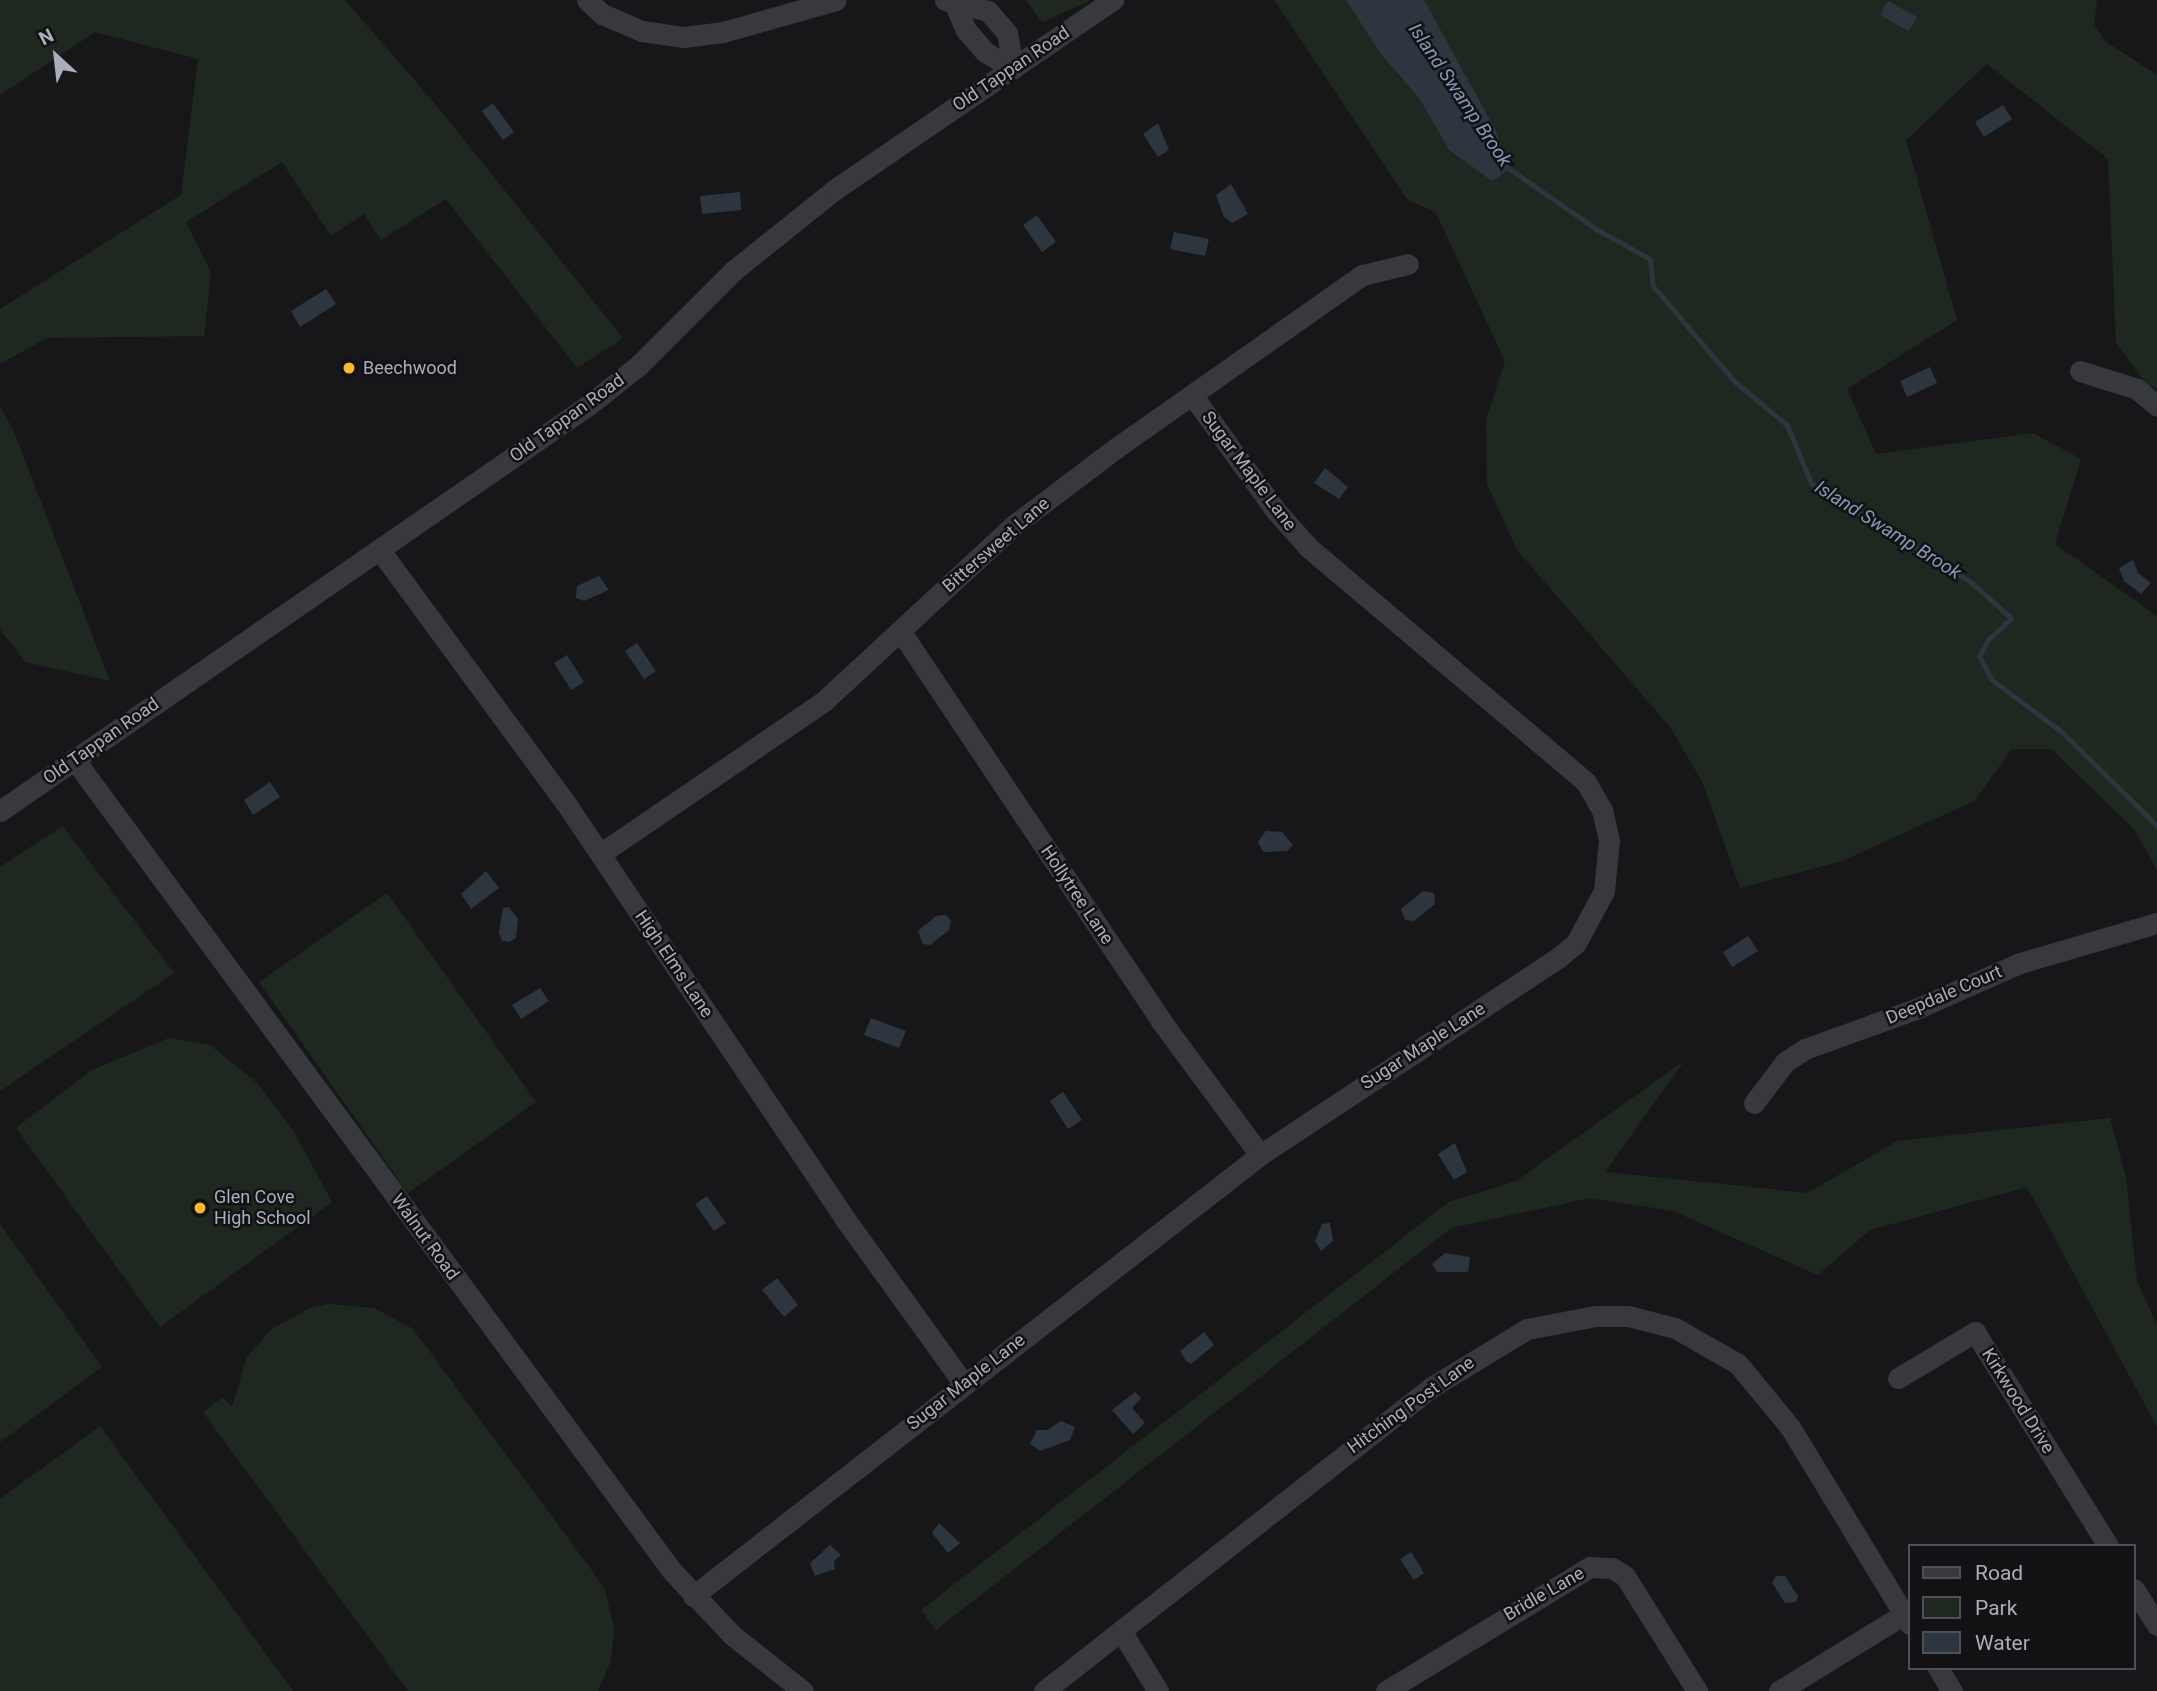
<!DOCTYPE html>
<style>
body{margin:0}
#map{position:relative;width:2157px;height:1691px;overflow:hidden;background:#171719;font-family:Roboto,sans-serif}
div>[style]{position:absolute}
.green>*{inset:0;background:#1f2820}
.water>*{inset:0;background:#2d363e}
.stream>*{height:5px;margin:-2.5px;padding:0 2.5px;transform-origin:2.5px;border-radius:2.5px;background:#2d363e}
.minor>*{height:21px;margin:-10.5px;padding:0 10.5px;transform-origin:10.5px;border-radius:10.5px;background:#38393f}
.dots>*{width:19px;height:19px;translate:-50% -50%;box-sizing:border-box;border:4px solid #121214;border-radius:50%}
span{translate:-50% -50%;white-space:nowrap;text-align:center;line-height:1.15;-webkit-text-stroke:5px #121214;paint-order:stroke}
.street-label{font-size:18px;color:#a9aeba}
.poi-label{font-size:18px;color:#a9aeba}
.left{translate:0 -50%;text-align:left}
.water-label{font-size:19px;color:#7f9bb5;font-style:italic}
.legend{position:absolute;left:1908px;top:1544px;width:228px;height:126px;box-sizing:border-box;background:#121214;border:2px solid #4e5056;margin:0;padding:9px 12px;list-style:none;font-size:21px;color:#a9aeba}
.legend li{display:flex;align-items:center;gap:14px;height:35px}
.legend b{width:35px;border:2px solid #4e5056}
.north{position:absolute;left:21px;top:21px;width:70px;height:70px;-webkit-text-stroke:5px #121214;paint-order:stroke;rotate:333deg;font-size:19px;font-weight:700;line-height:28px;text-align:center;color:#a9aeba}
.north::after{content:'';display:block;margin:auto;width:24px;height:32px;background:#a9aeba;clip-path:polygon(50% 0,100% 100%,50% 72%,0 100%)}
</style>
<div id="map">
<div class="green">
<div style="clip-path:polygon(0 0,345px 0,441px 111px,623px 338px,577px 368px,446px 199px,381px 240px,364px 214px,331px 236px,282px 162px,186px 222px,211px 272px,204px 336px,47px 338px,0 364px,0 309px,181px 195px,198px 59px,95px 32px,0 95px)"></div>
<div style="clip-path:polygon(1026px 0,1091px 0,1042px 22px)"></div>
<div style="clip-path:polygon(1274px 0,1346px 0,1380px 53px,1419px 98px,1449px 150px,1492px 181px,1424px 0,2097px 0,2094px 24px,2105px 41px,2157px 75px,2157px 388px,2147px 385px,2116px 343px,2108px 159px,1987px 64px,1906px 140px,1957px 320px,1847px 389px,1876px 454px,2033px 433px,2081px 459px,2055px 544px,2157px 616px,2157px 870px,2134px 829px,2051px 749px,2012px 749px,1974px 801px,1842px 861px,1740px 888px,1702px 781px,1670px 727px,1517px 550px,1487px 484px,1486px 419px,1505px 361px,1436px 213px,1407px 199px)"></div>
<div style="clip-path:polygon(0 406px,14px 432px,110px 681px,25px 662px,0 629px)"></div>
<div style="clip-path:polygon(63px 826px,174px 973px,0 1091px,0 867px)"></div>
<div style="clip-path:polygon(387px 893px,536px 1102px,408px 1193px,259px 982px)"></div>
<div style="clip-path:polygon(169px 1038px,210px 1045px,257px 1083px,293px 1130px,332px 1202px,160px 1327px,16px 1128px,92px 1070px)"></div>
<div style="clip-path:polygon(1684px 1061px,1605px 1172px,1808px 1193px,1897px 1141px,2110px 1118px,2126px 1177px,2137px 1281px,2157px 1325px,2157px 1427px,2027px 1187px,1870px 1230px,1818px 1275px,1673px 1211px,1590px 1198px,1451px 1228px,936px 1630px,921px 1610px,1449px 1202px,1516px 1181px)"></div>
<div style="clip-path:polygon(0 1224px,102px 1367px,0 1442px)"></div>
<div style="clip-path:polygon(329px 1304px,374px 1308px,413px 1329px,593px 1572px,605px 1590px,614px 1628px,611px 1661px,598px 1691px,408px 1691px,203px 1412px,223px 1397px,232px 1407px,247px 1357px,272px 1329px,310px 1308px)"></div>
<div style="clip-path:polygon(100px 1426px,293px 1691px,0 1691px,0 1499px)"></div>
</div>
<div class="water">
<div style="clip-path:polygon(1346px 0,1424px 0,1496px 131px,1508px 170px,1492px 181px,1449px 150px,1419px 98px,1380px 53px)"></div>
<div style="clip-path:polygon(1888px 1px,1917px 17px,1909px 31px,1880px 15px)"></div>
<div style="clip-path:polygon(493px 103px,514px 132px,503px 140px,482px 111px)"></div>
<div style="clip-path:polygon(2003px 105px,2012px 119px,1984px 137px,1975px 122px)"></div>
<div style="clip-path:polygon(1158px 123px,1169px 150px,1158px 157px,1143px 134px)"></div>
<div style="clip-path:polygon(1231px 184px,1248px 214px,1232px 223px,1224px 217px,1216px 195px)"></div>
<div style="clip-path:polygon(740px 192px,741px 210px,702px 214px,700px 196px)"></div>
<div style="clip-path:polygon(1037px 215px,1056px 242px,1042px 252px,1023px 225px)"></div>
<div style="clip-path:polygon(1174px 232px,1209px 239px,1205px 256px,1170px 249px)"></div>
<div style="clip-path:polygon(326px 289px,336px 304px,300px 327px,291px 311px)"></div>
<div style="clip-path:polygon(1930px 367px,1937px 383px,1907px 397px,1900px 381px)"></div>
<div style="clip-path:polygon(1325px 468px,1348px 487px,1339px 499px,1314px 483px)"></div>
<div style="clip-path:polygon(2133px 560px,2138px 573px,2151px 583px,2141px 594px,2124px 581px,2119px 568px)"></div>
<div style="clip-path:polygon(599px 576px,609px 590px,584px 601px,576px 598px,577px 586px)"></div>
<div style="clip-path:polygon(637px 643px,656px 671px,644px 679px,625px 651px)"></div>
<div style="clip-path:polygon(567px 655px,584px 682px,571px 690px,554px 663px)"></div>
<div style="clip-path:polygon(270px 782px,280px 797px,253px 815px,244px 800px)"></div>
<div style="clip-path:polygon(1266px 831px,1282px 832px,1293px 845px,1287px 851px,1263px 852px,1258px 842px)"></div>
<div style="clip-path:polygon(486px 871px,499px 888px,471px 909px,461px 894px)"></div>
<div style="clip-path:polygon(1423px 891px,1434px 893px,1435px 904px,1414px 921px,1405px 920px,1401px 909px)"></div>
<div style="clip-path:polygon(509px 907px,518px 919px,516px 938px,509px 942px,502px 941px,499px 932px,503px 908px)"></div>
<div style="clip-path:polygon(946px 915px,951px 921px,949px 930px,930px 945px,923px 944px,918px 931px,936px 916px)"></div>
<div style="clip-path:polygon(1748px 936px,1758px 951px,1732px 967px,1723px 952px)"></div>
<div style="clip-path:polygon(540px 988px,549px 1001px,521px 1019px,512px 1005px)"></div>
<div style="clip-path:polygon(871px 1018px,906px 1031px,899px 1048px,864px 1035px)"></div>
<div style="clip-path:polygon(1063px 1092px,1082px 1120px,1068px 1129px,1050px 1101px)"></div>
<div style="clip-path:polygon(1455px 1143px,1467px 1172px,1454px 1180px,1438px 1154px)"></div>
<div style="clip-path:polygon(707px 1196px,726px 1223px,714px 1231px,695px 1204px)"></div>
<div style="clip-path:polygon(1330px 1223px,1333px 1241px,1321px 1251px,1315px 1241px,1322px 1224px)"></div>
<div style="clip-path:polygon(1445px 1253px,1470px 1257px,1468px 1272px,1437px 1272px,1432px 1264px)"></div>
<div style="clip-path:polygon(777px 1278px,798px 1305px,784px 1317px,762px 1290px)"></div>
<div style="clip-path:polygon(1204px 1332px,1214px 1345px,1191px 1364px,1186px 1361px,1180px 1351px)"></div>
<div style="clip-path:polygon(1135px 1392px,1141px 1398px,1132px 1408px,1145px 1423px,1133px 1434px,1112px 1410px)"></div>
<div style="clip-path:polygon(1061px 1421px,1075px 1427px,1070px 1440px,1040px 1451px,1030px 1444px,1037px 1430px,1047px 1430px)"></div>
<div style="clip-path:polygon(939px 1523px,960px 1543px,948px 1553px,932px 1533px)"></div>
<div style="clip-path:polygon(830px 1545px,841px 1555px,834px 1561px,835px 1569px,815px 1576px,810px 1563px)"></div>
<div style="clip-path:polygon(1411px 1552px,1424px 1573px,1414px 1580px,1400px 1559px)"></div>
<div style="clip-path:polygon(1776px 1576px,1785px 1576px,1798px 1596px,1796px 1602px,1785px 1603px,1772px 1583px)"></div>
</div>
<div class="stream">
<div style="left:1504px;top:165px;width:112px;rotate:34.8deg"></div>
<div style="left:1596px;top:229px;width:62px;rotate:29.1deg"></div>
<div style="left:1650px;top:259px;width:27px;rotate:84deg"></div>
<div style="left:1653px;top:286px;width:126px;rotate:49.5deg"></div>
<div style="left:1735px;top:382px;width:67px;rotate:39.6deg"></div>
<div style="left:1787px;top:425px;width:63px;rotate:67.5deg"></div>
<div style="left:1811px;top:483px;width:190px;rotate:31.8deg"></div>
<div style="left:1972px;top:583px;width:52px;rotate:41.9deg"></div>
<div style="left:2011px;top:618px;width:32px;rotate:136deg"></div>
<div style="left:1988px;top:640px;width:18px;rotate:119deg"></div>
<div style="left:1979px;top:656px;width:27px;rotate:62deg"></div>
<div style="left:1992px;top:680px;width:87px;rotate:36.6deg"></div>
<div style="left:2062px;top:732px;width:134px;rotate:44.7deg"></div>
</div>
<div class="minor">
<div style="left:587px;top:0;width:21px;rotate:43deg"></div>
<div style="left:602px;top:14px;width:43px;rotate:23deg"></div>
<div style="left:642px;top:31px;width:41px;rotate:8.3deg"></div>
<div style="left:683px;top:37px;width:40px;rotate:-7.1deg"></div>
<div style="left:723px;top:32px;width:117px;rotate:-15.8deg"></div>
<div style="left:945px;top:0;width:44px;rotate:14.3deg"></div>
<div style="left:988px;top:11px;width:29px;rotate:49deg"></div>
<div style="left:1007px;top:33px;width:36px;rotate:80deg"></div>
<div style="left:954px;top:3px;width:30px;rotate:66deg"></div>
<div style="left:966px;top:30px;width:29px;rotate:49deg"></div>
<div style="left:985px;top:52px;width:32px;rotate:30deg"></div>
<div style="left:2080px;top:371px;width:60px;rotate:17.5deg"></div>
<div style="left:2137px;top:389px;width:26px;rotate:40deg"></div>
<div style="left:379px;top:549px;width:318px;rotate:53.7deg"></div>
<div style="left:567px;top:805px;width:499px;rotate:56.1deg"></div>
<div style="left:845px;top:1219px;width:203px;rotate:54.2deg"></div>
<div style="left:901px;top:632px;width:468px;rotate:56.2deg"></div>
<div style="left:1161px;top:1021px;width:167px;rotate:53.5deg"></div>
<div style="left:74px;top:759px;width:1008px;rotate:53.63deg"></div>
<div style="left:672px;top:1571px;width:88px;rotate:46.8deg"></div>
<div style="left:732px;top:1635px;width:90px;rotate:38.3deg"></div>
<div style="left:0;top:811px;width:717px;rotate:-34.6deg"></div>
<div style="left:590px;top:404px;width:63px;rotate:-38.5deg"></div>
<div style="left:639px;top:365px;width:133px;rotate:-45deg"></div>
<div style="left:733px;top:271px;width:129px;rotate:-38.7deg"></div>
<div style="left:834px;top:190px;width:338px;rotate:-34.3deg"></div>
<div style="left:600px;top:854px;width:271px;rotate:-34.3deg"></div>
<div style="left:824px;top:701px;width:259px;rotate:-42.8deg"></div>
<div style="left:1014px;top:525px;width:128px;rotate:-37deg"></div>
<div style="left:1116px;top:448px;width:301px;rotate:-35.1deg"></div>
<div style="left:1362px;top:275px;width:47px;rotate:-13.4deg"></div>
<div style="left:1754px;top:1103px;width:51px;rotate:-52.9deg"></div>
<div style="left:1785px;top:1062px;width:24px;rotate:-33deg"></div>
<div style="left:1805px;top:1049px;width:120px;rotate:-19.9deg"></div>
<div style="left:1918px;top:1008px;width:111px;rotate:-23.8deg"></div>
<div style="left:2020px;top:963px;width:143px;rotate:-16.3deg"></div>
<div style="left:1898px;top:1378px;width:90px;rotate:-30.9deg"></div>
<div style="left:1975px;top:1332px;width:252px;rotate:58.1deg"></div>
<div style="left:2134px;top:1589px;width:43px;rotate:57.4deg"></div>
<div style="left:693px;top:1596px;width:718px;rotate:-37.87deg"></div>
<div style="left:1260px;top:1155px;width:357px;rotate:-33.5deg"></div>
<div style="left:1558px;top:958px;width:23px;rotate:-40deg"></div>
<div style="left:1576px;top:943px;width:59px;rotate:-61.7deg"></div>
<div style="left:1604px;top:891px;width:51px;rotate:-84.4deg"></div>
<div style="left:1609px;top:840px;width:31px;rotate:-103deg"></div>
<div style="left:1602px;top:810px;width:32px;rotate:-120deg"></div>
<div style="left:1586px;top:782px;width:363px;rotate:-139.8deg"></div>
<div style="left:1309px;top:548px;width:50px;rotate:-131.7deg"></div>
<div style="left:1276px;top:511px;width:143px;rotate:-125.9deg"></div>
<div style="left:1121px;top:1631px;width:70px;rotate:58.3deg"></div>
<div style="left:1938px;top:1668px;width:27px;rotate:59deg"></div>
<div style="left:1044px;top:1691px;width:491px;rotate:-38.1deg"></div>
<div style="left:1430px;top:1388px;width:114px;rotate:-31.3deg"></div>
<div style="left:1527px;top:1329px;width:69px;rotate:-10.8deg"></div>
<div style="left:1595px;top:1316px;width:33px"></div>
<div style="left:1628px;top:1316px;width:49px;rotate:14.3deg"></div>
<div style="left:1675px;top:1328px;width:73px;rotate:29.7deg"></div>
<div style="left:1738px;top:1364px;width:82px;rotate:50.5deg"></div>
<div style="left:1790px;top:1427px;width:231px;rotate:58.7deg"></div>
<div style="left:1386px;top:1691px;width:239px;rotate:-31.3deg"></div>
<div style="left:1590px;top:1567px;width:22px;rotate:3deg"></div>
<div style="left:1612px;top:1568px;width:15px;rotate:32deg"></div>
<div style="left:1625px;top:1576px;width:136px;rotate:57.9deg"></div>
<div style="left:1779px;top:1691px;width:147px;rotate:-31.6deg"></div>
</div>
<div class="dots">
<div style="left:349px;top:368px;background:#f8b831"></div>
<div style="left:200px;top:1208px;background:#f8b831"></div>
</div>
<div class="street-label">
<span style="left:1011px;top:69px;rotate:-34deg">Old Tappan Road</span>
<span style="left:567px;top:418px;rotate:-36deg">Old Tappan Road</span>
<span style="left:1249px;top:471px;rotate:53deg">Sugar Maple Lane</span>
<span style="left:996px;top:545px;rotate:-41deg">Bittersweet Lane</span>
<span style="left:101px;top:741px;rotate:-35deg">Old Tappan Road</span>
<span style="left:1077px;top:895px;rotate:56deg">Hollytree Lane</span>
<span style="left:674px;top:964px;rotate:56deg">High Elms Lane</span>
<span style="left:1944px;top:995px;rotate:-23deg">Deepdale Court</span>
<span style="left:1423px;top:1046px;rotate:-33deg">Sugar Maple Lane</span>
<span style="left:425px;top:1237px;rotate:54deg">Walnut Road</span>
<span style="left:966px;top:1382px;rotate:-38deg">Sugar Maple Lane</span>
<span style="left:2018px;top:1401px;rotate:58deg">Kirkwood Drive</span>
<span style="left:1411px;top:1405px;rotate:-36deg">Hitching Post Lane</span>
<span style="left:1544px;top:1594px;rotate:-30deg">Bridle Lane</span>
</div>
<div class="poi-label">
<span class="left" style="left:363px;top:368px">Beechwood</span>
<span class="left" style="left:214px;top:1208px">Glen Cove<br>High School</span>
</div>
<div class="water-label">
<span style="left:1460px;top:95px;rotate:56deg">Island Swamp Brook</span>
<span style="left:1888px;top:530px;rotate:32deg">Island Swamp Brook</span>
</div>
<ul class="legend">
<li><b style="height:9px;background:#38393f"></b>Road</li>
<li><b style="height:19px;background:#1f2820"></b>Park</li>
<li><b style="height:19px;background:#2d363e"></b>Water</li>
</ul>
<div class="north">N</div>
</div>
